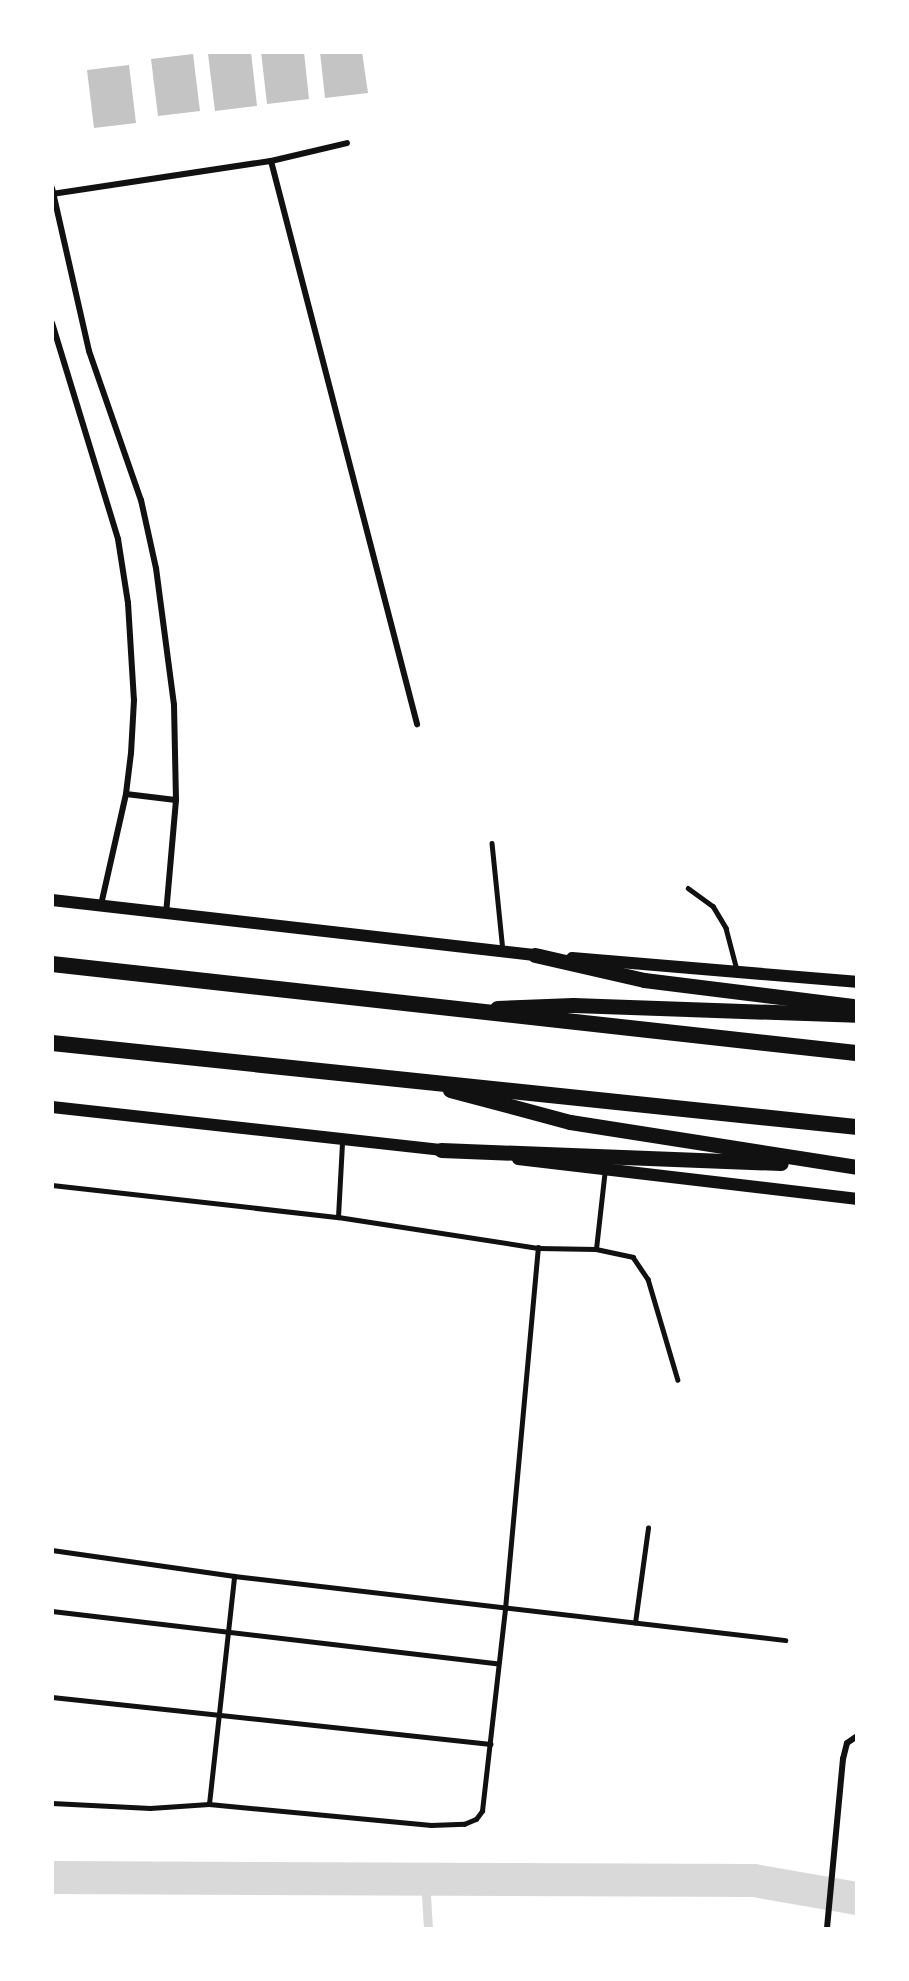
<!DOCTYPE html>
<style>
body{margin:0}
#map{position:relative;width:909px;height:1981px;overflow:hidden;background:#fff;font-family:"Fira Sans",sans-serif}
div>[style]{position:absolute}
.stream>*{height:9px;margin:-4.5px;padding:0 4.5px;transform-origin:4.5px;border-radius:4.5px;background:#d9d9d9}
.canal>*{height:33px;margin:-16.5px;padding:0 16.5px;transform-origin:16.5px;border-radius:16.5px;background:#d9d9d9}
.building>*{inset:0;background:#c4c4c4}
.service>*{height:4.5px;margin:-2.25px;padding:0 2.25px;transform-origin:2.25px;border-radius:2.25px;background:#111}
.minor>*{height:6px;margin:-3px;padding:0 3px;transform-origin:3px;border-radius:3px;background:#111}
.secondary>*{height:12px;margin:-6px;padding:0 6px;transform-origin:6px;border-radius:6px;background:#111}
.primary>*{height:15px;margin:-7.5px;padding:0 7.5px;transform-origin:7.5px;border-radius:7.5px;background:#111}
.trunk>*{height:16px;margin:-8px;padding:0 8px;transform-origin:8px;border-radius:8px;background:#111}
span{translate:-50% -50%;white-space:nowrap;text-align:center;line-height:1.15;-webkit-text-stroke:5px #fff;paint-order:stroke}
.frame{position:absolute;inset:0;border:54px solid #fff;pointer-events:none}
</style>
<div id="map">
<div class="stream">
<div style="left:425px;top:1879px;width:49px;rotate:86.5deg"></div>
</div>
<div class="canal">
<div style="left:52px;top:1877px;width:701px;rotate:0.25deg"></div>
<div style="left:753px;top:1880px;width:105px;rotate:9.9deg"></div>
</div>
<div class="building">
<div style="clip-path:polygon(251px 52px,257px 106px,215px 111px,208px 54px)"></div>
<div style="clip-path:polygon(261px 52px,304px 52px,309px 99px,267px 104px)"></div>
<div style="clip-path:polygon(320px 52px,362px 52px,368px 93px,325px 98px)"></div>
<div style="clip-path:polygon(193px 54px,200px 111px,158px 116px,151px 59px)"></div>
<div style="clip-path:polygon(129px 65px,136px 123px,94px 128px,87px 70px)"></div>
</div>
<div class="service">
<div style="left:492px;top:843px;width:109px;rotate:84.2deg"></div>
<div style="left:688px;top:888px;width:31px;rotate:36deg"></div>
<div style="left:713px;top:906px;width:26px;rotate:59deg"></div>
<div style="left:726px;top:928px;width:43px;rotate:75.3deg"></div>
<div style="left:52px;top:1185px;width:288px;rotate:6.4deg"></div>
<div style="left:338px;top:1217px;width:75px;rotate:-86.9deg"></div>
<div style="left:338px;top:1217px;width:202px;rotate:8.8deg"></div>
<div style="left:538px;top:1248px;width:58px;rotate:1deg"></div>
<div style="left:596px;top:1249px;width:38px;rotate:12deg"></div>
<div style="left:633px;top:1257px;width:27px;rotate:56deg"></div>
<div style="left:648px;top:1279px;width:105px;rotate:73.5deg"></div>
<div style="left:596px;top:1249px;width:81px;rotate:-83.6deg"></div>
<div style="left:52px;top:1550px;width:184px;rotate:8.1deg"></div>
<div style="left:234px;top:1576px;width:555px;rotate:6.63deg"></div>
<div style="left:52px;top:1611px;width:449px;rotate:6.7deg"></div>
<div style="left:635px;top:1623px;width:96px;rotate:-82.2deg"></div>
<div style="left:52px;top:1697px;width:441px;rotate:6.1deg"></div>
<div style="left:52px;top:1803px;width:98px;rotate:2.9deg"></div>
<div style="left:150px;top:1808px;width:59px;rotate:-3.9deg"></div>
<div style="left:209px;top:1804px;width:229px;rotate:-83.7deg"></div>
<div style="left:209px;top:1804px;width:223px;rotate:5.4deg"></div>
<div style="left:431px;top:1825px;width:33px;rotate:-2deg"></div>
<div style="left:464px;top:1824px;width:13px;rotate:-23deg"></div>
<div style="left:476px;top:1819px;width:10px;rotate:-53deg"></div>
<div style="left:482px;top:1811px;width:203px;rotate:-83.5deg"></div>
<div style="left:505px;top:1609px;width:363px;rotate:-84.8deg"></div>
</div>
<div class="minor">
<div style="left:271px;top:161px;width:582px;rotate:75.46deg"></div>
<div style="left:52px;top:188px;width:167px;rotate:77.2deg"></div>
<div style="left:89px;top:351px;width:158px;rotate:70.8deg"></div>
<div style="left:141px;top:500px;width:70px;rotate:77.6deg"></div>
<div style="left:156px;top:568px;width:138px;rotate:82.5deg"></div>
<div style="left:174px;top:705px;width:95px;rotate:88.8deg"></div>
<div style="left:176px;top:800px;width:115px;rotate:95deg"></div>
<div style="left:52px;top:194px;width:221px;rotate:-8.6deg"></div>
<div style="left:271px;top:161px;width:78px;rotate:-13.3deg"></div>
<div style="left:52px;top:323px;width:226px;rotate:73deg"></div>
<div style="left:118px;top:539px;width:65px;rotate:81.1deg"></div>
<div style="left:128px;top:603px;width:97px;rotate:86.5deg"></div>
<div style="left:134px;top:700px;width:53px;rotate:93.2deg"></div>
<div style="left:131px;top:753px;width:41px;rotate:97deg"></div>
<div style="left:126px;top:794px;width:114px;rotate:102.7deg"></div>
<div style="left:126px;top:794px;width:50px;rotate:6.8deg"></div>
<div style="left:827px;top:1928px;width:170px;rotate:-84.6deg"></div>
<div style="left:843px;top:1759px;width:16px;rotate:-76deg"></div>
<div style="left:847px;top:1743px;width:11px;rotate:-34deg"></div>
</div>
<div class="secondary">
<div style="left:52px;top:900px;width:494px;rotate:6.5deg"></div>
<div style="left:572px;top:958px;width:285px;rotate:4.8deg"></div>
<div style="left:52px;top:1107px;width:400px;rotate:6.3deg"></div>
<div style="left:518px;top:1159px;width:340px;rotate:6.7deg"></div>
</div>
<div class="primary">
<div style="left:535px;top:955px;width:112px;rotate:12.9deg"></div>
<div style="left:644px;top:980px;width:210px;rotate:7.1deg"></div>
<div style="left:497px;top:1008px;width:76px;rotate:-2.3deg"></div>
<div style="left:573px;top:1005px;width:283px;rotate:2deg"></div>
<div style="left:450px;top:1090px;width:124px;rotate:14.9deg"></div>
<div style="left:570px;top:1122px;width:290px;rotate:8.9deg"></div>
<div style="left:441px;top:1150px;width:340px;rotate:2.2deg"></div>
</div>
<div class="trunk">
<div style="left:52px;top:964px;width:809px;rotate:6.32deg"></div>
<div style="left:52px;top:1043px;width:808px;rotate:5.96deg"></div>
</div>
<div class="frame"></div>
</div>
